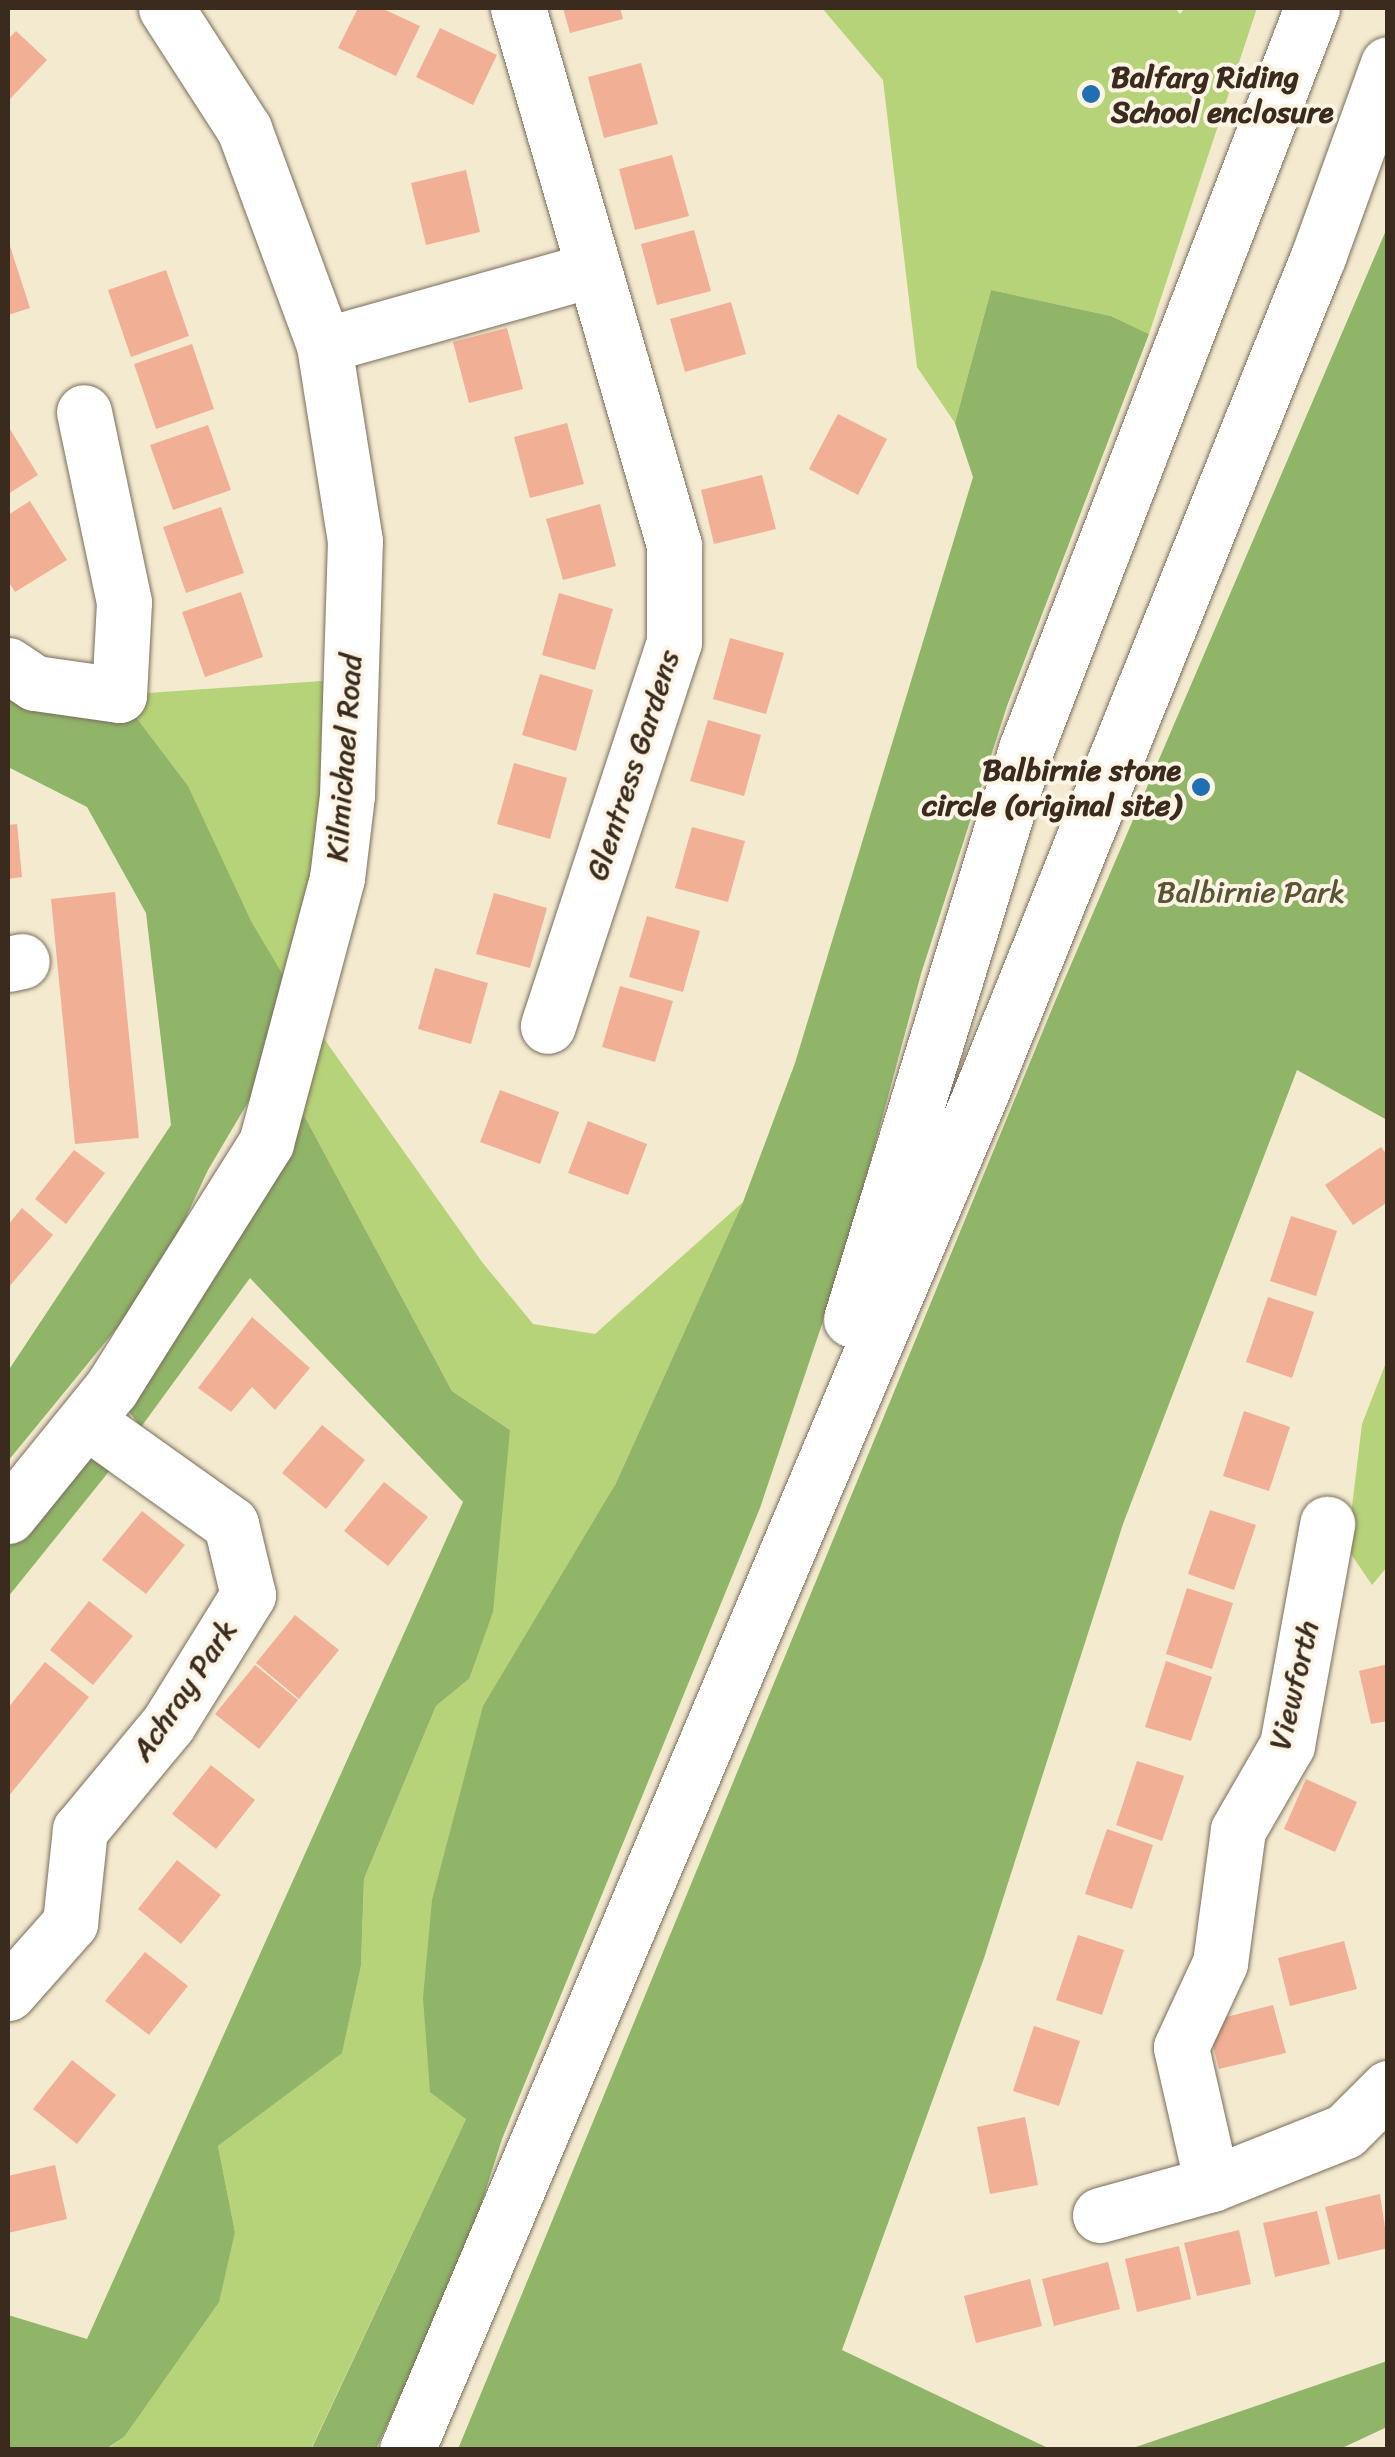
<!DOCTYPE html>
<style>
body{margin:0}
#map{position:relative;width:1395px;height:2457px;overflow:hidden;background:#f3ead0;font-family:Sriracha,sans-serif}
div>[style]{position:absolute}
.green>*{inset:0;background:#b6d379}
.forest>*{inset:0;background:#90b569}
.building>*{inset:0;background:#f1af96}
.roads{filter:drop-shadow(0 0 2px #7b6d5c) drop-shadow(0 0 2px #7b6d5c)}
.minor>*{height:55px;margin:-27.5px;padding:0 27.5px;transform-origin:27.5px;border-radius:27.5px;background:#fff}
.highway>*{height:55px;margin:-27.5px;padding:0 27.5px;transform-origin:27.5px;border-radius:27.5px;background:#fff}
.dots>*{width:28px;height:28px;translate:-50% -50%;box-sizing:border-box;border:5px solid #fcf5e5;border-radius:50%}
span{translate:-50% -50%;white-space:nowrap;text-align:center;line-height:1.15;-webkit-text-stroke:8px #fcf5e5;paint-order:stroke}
.poi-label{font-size:30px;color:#3b2a1e;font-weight:700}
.left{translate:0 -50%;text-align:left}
.right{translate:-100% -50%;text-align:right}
.street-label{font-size:30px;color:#3b2a1e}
.park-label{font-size:30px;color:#5a5435}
.frame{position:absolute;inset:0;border:10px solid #3b2a1e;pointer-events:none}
</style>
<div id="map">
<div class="green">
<div style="clip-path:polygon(822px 8px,1175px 8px,1180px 14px,1185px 8px,1257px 8px,1149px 334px,1111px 316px,991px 290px,955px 423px,917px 367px,883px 80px)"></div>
<div style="clip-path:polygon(351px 679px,303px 1009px,482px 1262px,533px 1324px,595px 1334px,743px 1202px,615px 1485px,466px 2119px,311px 2449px,106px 2450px,124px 2437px,235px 2232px,218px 2146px,342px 2052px,361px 1966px,364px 1879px,436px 1706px,469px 1679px,510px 1430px,452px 1391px,284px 1078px,302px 1009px,119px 695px)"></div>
<div style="clip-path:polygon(1387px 1360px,1387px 1567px,1372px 1585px,1347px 1548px,1362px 1424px)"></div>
</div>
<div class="forest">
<div style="clip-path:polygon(1387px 228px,1387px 1120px,1297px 1070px,1123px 1524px,984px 1958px,842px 2350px,1050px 2449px,458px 2449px,1054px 1004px)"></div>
<div style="clip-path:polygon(991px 290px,1111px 316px,1149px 334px,1007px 706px,921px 974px,845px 1256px,760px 1508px,502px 2139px,465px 2255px,376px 2449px,311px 2450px,466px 2119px,430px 2092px,423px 1998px,432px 1900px,483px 1706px,615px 1485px,743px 1202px,795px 1063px,973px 477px,955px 423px)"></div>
<div style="clip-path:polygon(8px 665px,119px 695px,188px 786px,251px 921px,303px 1009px,208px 1170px,157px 1279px,8px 1461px,8px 1371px,171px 1125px,146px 913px,87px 807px,8px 767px)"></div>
<div style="clip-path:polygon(284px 1078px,452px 1391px,510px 1430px,493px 1612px,469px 1679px,436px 1706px,364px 1879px,361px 1966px,342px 2053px,218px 2146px,235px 2232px,219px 2302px,124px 2437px,106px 2449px,8px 2449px,8px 2315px,87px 2339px,463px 1502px,250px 1278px,141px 1427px,111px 1389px)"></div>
<div style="clip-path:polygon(77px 1435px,119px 1459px,8px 1597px,8px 1516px)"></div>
<div style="clip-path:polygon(1387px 2361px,1387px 2427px,1340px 2449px,1130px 2449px)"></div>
</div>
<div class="building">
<div style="clip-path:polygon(358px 8px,381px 8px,420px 26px,396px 76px,338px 48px)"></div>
<div style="clip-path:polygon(563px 8px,620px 8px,623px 19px,570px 33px)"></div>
<div style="clip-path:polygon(440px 28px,497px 55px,473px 105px,416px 77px)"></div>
<div style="clip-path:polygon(16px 31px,47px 60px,8px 101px,8px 39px)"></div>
<div style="clip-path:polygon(641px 63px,658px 124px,604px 138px,588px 77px)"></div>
<div style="clip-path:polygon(672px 155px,689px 216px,635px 230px,619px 169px)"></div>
<div style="clip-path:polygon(466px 170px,480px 232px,426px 245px,411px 183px)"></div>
<div style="clip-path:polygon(694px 230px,711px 291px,657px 305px,641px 244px)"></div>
<div style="clip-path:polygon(8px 240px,30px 308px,8px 315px)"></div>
<div style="clip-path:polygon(166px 270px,189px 336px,131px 357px,108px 290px)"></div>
<div style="clip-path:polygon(731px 302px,746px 354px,685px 372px,670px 319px)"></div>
<div style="clip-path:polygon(507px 328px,523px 389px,469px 403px,453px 342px)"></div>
<div style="clip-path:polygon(192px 344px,214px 409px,156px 429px,134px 364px)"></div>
<div style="clip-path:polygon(838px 414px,887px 439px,858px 495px,809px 469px)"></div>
<div style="clip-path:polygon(567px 423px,584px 484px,530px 498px,514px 437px)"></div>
<div style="clip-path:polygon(208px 425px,231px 490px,173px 510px,150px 445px)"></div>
<div style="clip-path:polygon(8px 426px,38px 475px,8px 494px)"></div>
<div style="clip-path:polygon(762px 475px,776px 529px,714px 544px,701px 490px)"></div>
<div style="clip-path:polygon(30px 501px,67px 560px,15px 592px,8px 581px,8px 515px)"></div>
<div style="clip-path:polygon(600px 504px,616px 566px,563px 580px,546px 519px)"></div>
<div style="clip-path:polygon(221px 507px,244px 573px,186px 593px,163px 527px)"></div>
<div style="clip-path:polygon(241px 592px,263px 657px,205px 677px,182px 612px)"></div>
<div style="clip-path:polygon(559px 593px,613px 609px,595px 670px,542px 655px)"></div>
<div style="clip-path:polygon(730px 638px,784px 653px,766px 714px,713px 699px)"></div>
<div style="clip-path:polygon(540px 674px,593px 690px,576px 751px,522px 735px)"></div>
<div style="clip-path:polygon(708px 720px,761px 735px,744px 796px,690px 781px)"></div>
<div style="clip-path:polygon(514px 763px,567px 778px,550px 839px,497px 824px)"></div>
<div style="clip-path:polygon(17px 824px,22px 877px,8px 879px,8px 825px)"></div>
<div style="clip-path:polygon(692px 827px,745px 841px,728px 902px,675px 888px)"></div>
<div style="clip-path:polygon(115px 892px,139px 1138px,75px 1144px,51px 899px)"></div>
<div style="clip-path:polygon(494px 893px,547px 908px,530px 968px,476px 954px)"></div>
<div style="clip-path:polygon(647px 916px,700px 931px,683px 992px,629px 977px)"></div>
<div style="clip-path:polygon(435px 968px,488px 983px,471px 1044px,418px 1029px)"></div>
<div style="clip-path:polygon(620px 986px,673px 1001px,655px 1062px,602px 1047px)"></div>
<div style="clip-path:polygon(500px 1090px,559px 1112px,540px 1164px,480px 1142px)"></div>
<div style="clip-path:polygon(588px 1121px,647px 1144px,628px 1195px,568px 1173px)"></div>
<div style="clip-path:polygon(1381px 1147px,1388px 1156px,1388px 1202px,1353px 1225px,1325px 1185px)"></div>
<div style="clip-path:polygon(74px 1150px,105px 1173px,66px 1224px,35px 1199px)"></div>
<div style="clip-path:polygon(22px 1208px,53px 1235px,8px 1288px,8px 1225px)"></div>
<div style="clip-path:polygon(1291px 1216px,1337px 1231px,1316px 1296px,1270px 1281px)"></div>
<div style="clip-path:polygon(1268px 1297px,1314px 1312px,1292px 1378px,1246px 1362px)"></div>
<div style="clip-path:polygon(252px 1317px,310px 1368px,275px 1410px,252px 1387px,231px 1412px,198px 1388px)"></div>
<div style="clip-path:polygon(1244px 1411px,1290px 1427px,1269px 1491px,1223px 1476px)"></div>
<div style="clip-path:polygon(322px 1425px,365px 1460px,326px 1509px,282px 1473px)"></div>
<div style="clip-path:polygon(384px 1482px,428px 1517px,388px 1566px,344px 1531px)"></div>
<div style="clip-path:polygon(1210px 1510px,1256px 1525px,1234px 1590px,1188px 1574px)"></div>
<div style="clip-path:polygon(142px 1511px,185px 1545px,146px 1594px,102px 1560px)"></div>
<div style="clip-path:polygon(1187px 1588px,1233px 1603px,1212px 1669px,1166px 1654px)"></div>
<div style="clip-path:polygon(89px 1601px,133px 1636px,93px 1685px,50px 1650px)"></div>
<div style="clip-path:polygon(295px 1615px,339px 1650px,299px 1699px,256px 1663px)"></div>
<div style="clip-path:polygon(1166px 1661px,1212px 1677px,1191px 1741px,1145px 1727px)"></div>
<div style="clip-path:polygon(45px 1662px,89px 1697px,8px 1797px,8px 1708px)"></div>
<div style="clip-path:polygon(1388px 1664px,1388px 1721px,1371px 1724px,1359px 1671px)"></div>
<div style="clip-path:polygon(255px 1665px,298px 1700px,259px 1749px,215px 1714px)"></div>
<div style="clip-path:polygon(1137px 1761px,1184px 1776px,1162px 1841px,1116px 1825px)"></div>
<div style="clip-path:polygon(211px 1765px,255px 1800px,216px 1849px,172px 1814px)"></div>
<div style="clip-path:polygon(1306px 1779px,1357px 1802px,1335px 1852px,1284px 1829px)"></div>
<div style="clip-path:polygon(1107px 1829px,1153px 1845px,1132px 1909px,1085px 1894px)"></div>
<div style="clip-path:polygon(177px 1860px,221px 1895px,181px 1944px,138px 1909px)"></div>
<div style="clip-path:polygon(1078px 1935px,1124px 1950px,1102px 2015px,1056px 2000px)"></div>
<div style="clip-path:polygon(1344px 1941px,1357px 1989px,1290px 2006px,1278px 1958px)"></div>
<div style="clip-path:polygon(145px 1952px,188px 1986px,149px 2035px,105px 2001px)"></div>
<div style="clip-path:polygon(1273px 2005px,1286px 2053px,1219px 2069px,1207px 2022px)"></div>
<div style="clip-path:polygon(1034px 2026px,1080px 2041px,1059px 2106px,1013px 2091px)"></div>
<div style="clip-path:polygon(72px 2060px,116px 2095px,77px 2144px,33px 2109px)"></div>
<div style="clip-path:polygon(1025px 2117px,1038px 2185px,990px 2194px,977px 2127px)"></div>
<div style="clip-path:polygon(55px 2165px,67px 2219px,8px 2233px,8px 2176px)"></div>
<div style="clip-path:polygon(1380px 2194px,1388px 2248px,1338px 2260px,1325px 2207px)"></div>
<div style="clip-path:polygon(1317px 2211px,1330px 2264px,1275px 2277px,1263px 2223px)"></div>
<div style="clip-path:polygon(1239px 2230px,1251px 2284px,1197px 2296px,1184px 2243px)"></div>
<div style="clip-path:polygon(1179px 2246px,1191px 2299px,1137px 2312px,1125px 2259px)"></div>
<div style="clip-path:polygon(1108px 2262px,1120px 2309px,1054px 2326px,1042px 2279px)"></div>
<div style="clip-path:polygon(1030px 2279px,1042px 2326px,976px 2343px,964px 2296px)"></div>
</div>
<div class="roads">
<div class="minor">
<div style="left:518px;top:8px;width:559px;rotate:73.8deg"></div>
<div style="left:674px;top:545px;width:97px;rotate:90deg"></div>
<div style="left:674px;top:642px;width:404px;rotate:108.2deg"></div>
<div style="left:324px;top:345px;width:276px;rotate:-15.7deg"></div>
<div style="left:8px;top:665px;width:32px;rotate:34deg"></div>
<div style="left:35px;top:683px;width:85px;rotate:8.1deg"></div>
<div style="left:119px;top:695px;width:93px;rotate:-86.9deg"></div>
<div style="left:124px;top:602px;width:194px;rotate:-101.9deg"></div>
<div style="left:8px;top:964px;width:14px;rotate:-12deg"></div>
<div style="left:8px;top:1516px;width:164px;rotate:-51deg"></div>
<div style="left:111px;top:1389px;width:291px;rotate:-57.8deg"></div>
<div style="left:266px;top:1143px;width:274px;rotate:-75deg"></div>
<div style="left:337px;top:878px;width:84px;rotate:-83.1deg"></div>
<div style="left:347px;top:795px;width:254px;rotate:-88.2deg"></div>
<div style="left:355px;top:541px;width:198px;rotate:-99deg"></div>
<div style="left:324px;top:345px;width:230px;rotate:-110.3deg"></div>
<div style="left:244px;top:129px;width:144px;rotate:-122.8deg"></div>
<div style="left:8px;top:1993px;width:94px;rotate:-48.5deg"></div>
<div style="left:70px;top:1923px;width:94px;rotate:-83.9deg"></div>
<div style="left:80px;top:1830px;width:138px;rotate:-50.3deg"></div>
<div style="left:168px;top:1724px;width:152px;rotate:-58.2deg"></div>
<div style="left:248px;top:1595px;width:73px;rotate:-103.5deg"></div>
<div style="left:231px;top:1524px;width:176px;rotate:-144.5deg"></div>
<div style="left:1212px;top:2184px;width:140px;rotate:-102.8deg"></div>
<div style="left:1181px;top:2047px;width:93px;rotate:-65.1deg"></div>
<div style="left:1220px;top:1963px;width:134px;rotate:-82.3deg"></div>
<div style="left:1238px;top:1830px;width:98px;rotate:-60deg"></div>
<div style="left:1287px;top:1745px;width:225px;rotate:-79.7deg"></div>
<div style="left:1100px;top:2215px;width:116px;rotate:-15.5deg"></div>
<div style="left:1212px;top:2184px;width:143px;rotate:-21.7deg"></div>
<div style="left:1345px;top:2131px;width:61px;rotate:-45deg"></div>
</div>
<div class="highway">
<div style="left:851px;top:1319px;width:596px;rotate:-72.93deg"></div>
<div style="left:1026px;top:749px;width:794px;rotate:-68.9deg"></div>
<div style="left:407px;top:2450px;width:1473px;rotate:-67.07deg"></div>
<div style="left:981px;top:1093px;width:901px;rotate:-68.05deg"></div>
<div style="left:1318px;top:257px;width:205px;rotate:-70.1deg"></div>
</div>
</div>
<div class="dots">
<div style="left:1091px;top:94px;background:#1f6fb2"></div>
<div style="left:1201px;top:787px;background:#1f6fb2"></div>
</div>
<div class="poi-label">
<span class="left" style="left:1111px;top:94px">Balfarg Riding<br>School enclosure</span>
<span class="right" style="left:1181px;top:787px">Balbirnie stone<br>circle (original site)</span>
</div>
<div class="street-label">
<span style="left:344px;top:758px;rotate:-86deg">Kilmichael Road</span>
<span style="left:633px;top:765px;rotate:-72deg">Glentress Gardens</span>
<span style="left:1294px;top:1685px;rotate:-77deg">Viewforth</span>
<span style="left:184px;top:1690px;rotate:-56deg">Achray Park</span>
</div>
<div class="park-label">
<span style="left:1251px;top:892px">Balbirnie Park</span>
</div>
<div class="frame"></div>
</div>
